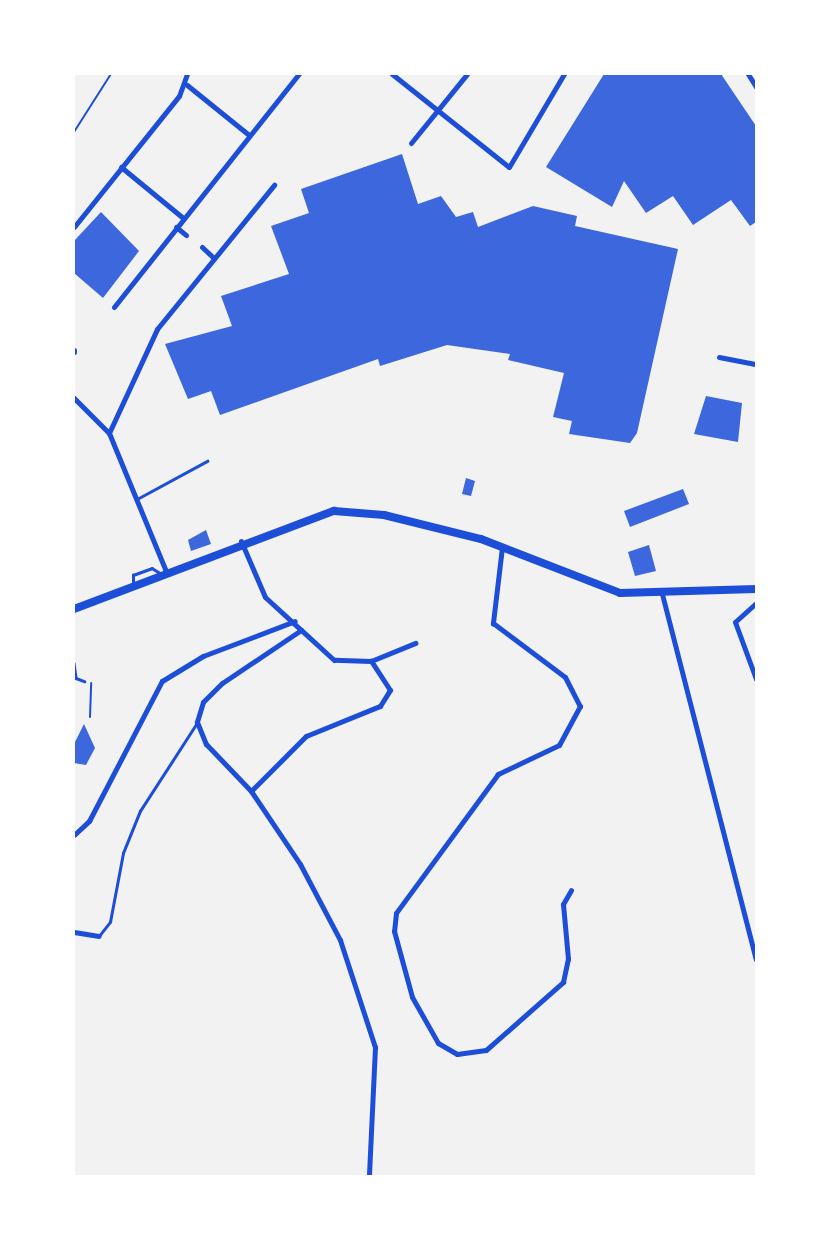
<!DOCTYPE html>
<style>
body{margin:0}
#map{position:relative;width:830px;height:1250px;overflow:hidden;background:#f2f2f2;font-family:"Open Sans",sans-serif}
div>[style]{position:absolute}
.building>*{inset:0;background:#3d67dc}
.path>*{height:2px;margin:-1px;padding:0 1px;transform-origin:1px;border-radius:1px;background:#1d4ed8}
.service>*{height:2.5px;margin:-1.25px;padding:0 1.25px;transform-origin:1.25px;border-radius:1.25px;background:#1d4ed8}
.minor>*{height:5px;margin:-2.5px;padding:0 2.5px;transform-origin:2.5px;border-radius:2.5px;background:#1d4ed8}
.primary>*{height:8px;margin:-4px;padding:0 4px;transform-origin:4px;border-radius:4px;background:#1d4ed8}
span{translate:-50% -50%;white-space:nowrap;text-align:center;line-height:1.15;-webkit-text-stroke:5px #fff;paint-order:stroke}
.frame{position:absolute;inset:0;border:75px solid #fff;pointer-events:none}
</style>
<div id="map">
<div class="building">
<div style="clip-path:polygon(604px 74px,721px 74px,756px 126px,756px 222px,750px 226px,731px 200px,693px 225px,673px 196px,646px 213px,624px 181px,612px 207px,546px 167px)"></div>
<div style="clip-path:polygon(402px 154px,418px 204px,441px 196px,456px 217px,473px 212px,478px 227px,533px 206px,577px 216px,575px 226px,678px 249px,637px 433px,630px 443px,569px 434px,572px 421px,553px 417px,564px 373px,508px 360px,510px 354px,447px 345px,380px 366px,378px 359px,220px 415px,211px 391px,188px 399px,165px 344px,232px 326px,221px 296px,289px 274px,271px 226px,309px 213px,301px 189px)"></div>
<div style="clip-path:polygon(101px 212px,139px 251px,103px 298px,74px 273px,74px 241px)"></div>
<div style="clip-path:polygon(706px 396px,742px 403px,738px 442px,694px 434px)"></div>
<div style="clip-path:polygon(466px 478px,475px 481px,471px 496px,462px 494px)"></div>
<div style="clip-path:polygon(683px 489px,689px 504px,630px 527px,624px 511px)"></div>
<div style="clip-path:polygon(206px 530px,211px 544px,191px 551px,188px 540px)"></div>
<div style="clip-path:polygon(649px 545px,656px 571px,635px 576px,628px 552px)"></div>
<div style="clip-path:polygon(84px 724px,95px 748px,86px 765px,74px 763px,74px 744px)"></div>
</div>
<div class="path">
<div style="left:74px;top:132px;width:69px;rotate:-57.5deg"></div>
<div style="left:90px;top:717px;width:34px;rotate:-88deg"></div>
</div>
<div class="service">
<div style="left:137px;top:499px;width:80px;rotate:-28.5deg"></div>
<div style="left:133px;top:583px;width:8px;rotate:-90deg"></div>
<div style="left:133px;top:575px;width:20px;rotate:-20deg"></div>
<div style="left:152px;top:568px;width:9px;rotate:32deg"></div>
<div style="left:74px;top:663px;width:15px;rotate:82deg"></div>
<div style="left:76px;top:678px;width:9px;rotate:21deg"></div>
<div style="left:99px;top:936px;width:18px;rotate:-52deg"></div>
<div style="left:110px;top:922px;width:70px;rotate:-79.3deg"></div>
<div style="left:123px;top:853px;width:45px;rotate:-68deg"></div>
<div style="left:140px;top:811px;width:105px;rotate:-57.1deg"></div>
</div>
<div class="minor">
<div style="left:392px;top:74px;width:149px;rotate:38.5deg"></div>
<div style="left:509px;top:167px;width:108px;rotate:-59.4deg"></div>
<div style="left:748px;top:74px;width:15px;rotate:58deg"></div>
<div style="left:187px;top:85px;width:80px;rotate:38.9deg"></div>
<div style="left:411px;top:143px;width:89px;rotate:-50.9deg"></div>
<div style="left:121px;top:167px;width:80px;rotate:39.4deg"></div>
<div style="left:74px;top:227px;width:168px;rotate:-51.3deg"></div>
<div style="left:179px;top:96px;width:23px;rotate:-70deg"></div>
<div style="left:176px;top:227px;width:13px;rotate:39deg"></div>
<div style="left:202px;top:247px;width:16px;rotate:43deg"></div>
<div style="left:114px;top:307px;width:298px;rotate:-51.6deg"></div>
<div style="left:74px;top:350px;width:2px;rotate:90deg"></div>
<div style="left:719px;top:357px;width:38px;rotate:11deg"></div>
<div style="left:74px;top:398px;width:49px;rotate:45deg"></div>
<div style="left:109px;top:433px;width:149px;rotate:67.6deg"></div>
<div style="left:109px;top:433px;width:115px;rotate:-65.2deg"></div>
<div style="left:157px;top:329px;width:186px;rotate:-50.9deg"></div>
<div style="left:241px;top:541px;width:61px;rotate:66.8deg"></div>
<div style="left:265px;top:597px;width:49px;rotate:42.5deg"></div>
<div style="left:301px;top:630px;width:95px;rotate:146.1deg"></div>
<div style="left:222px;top:683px;width:27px;rotate:135deg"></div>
<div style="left:203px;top:702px;width:21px;rotate:107deg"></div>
<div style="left:197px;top:722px;width:24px;rotate:68deg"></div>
<div style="left:206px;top:744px;width:65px;rotate:46.2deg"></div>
<div style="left:251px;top:791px;width:88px;rotate:56.1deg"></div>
<div style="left:300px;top:864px;width:86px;rotate:62.2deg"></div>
<div style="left:340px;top:940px;width:113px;rotate:71.9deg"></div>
<div style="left:375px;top:1047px;width:129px;rotate:92.7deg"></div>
<div style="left:502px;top:547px;width:77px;rotate:96.8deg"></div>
<div style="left:493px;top:623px;width:90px;rotate:36.9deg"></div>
<div style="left:565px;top:677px;width:33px;rotate:63deg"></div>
<div style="left:580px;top:706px;width:44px;rotate:118.3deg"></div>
<div style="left:559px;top:745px;width:68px;rotate:154.6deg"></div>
<div style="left:498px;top:774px;width:172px;rotate:126.3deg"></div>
<div style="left:396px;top:913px;width:18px;rotate:96deg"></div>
<div style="left:394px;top:931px;width:68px;rotate:74.7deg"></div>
<div style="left:412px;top:997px;width:53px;rotate:60.5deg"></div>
<div style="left:438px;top:1043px;width:22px;rotate:30deg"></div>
<div style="left:457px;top:1054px;width:29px;rotate:-8deg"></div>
<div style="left:486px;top:1050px;width:103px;rotate:-41.4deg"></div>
<div style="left:563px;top:982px;width:24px;rotate:-78deg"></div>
<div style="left:568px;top:959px;width:55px;rotate:-95.2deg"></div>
<div style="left:563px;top:904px;width:16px;rotate:-60deg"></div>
<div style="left:662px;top:594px;width:377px;rotate:75.6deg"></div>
<div style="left:756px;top:603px;width:28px;rotate:138deg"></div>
<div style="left:735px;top:622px;width:61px;rotate:69.8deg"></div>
<div style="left:371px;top:661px;width:48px;rotate:-22.2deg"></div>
<div style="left:251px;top:791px;width:78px;rotate:-45deg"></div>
<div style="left:306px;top:736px;width:80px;rotate:-22.1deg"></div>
<div style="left:380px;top:706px;width:19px;rotate:-58deg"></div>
<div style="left:390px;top:690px;width:35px;rotate:-123deg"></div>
<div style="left:371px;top:661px;width:37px;rotate:-178deg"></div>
<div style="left:334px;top:660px;width:45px;rotate:-137.7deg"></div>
<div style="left:74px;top:835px;width:21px;rotate:-43deg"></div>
<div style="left:89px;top:821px;width:158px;rotate:-62.5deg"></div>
<div style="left:162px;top:681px;width:48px;rotate:-31.4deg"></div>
<div style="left:203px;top:656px;width:98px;rotate:-20.8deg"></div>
<div style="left:74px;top:932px;width:25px;rotate:9deg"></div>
</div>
<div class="primary">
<div style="left:74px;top:609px;width:278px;rotate:-20.7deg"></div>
<div style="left:334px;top:511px;width:50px;rotate:4.6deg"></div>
<div style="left:384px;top:515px;width:100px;rotate:13.9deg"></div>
<div style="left:481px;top:539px;width:149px;rotate:21.2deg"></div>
<div style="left:620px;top:593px;width:136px;rotate:-1.7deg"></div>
</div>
<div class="frame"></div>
</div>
